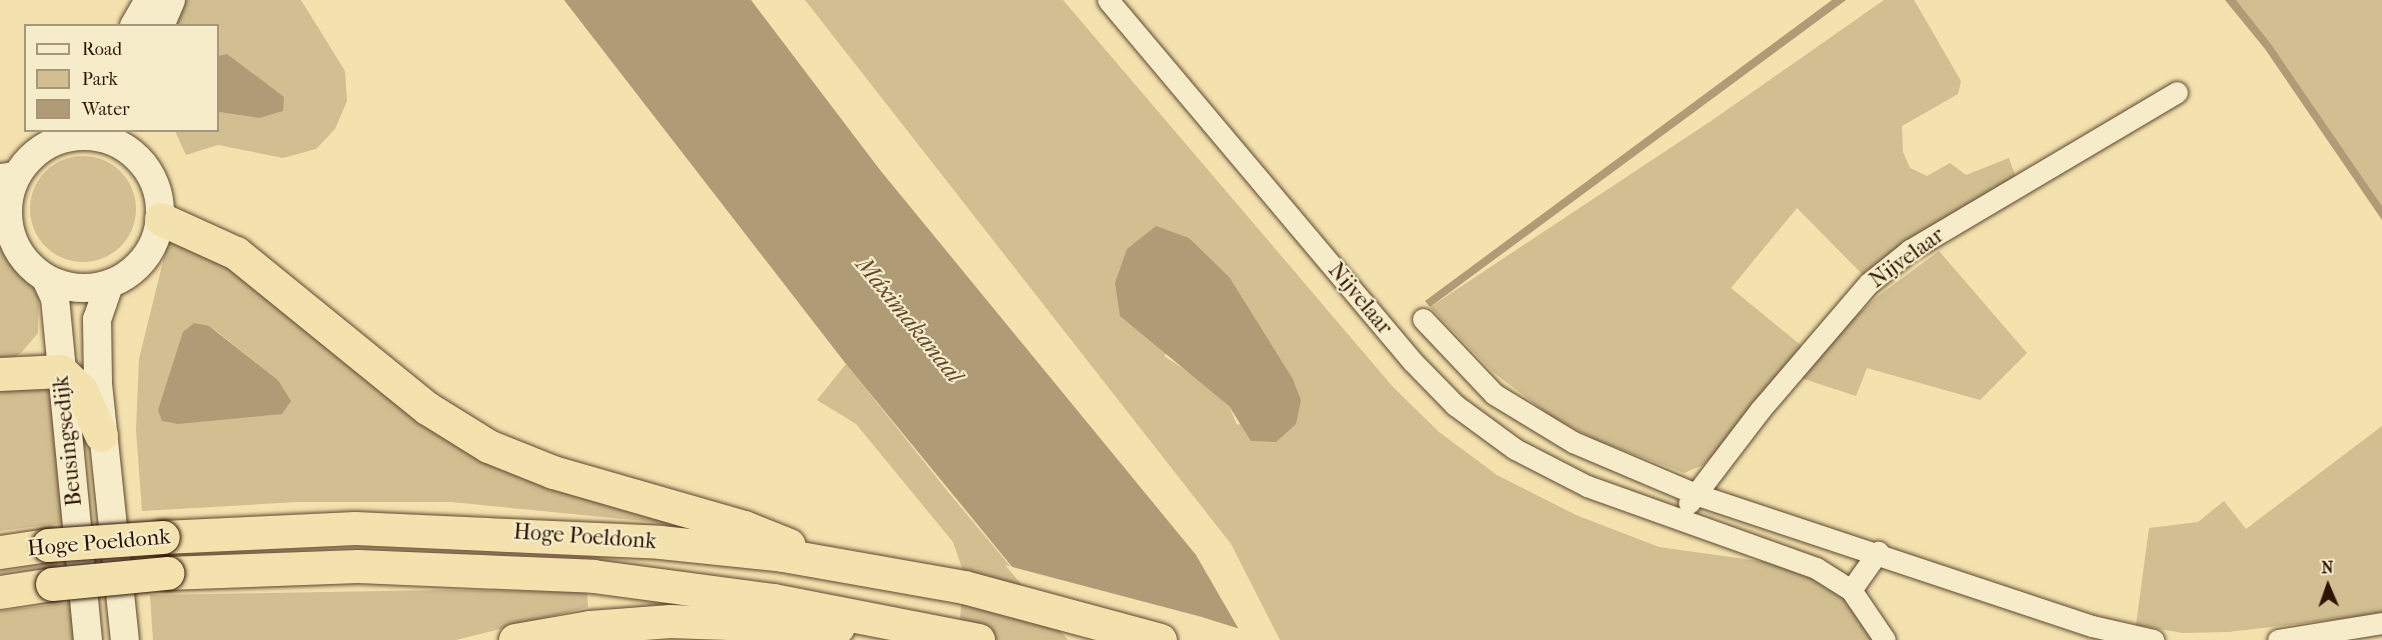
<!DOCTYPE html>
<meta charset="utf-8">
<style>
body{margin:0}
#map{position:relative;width:2382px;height:640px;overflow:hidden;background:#f3e1ae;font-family:"IM FELL French Canon",serif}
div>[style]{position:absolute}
.green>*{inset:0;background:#d1be91}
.round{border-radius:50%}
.water>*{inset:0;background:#af9b75}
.pier>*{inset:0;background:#f3e1ae}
.roads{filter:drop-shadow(0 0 2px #5e472f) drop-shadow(0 0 2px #5e472f)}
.street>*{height:21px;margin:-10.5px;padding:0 10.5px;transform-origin:10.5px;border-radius:10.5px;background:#f7ecca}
.secondary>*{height:28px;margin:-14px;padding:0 14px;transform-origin:14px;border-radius:14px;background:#f7ecca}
.secondary>.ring{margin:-14px;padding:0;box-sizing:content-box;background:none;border:28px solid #f7ecca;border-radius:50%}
.highway>*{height:33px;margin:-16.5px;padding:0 16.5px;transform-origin:16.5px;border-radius:16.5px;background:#f3e1ae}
.bridges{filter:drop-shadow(0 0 2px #2c1405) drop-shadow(0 0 2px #2c1405)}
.highway-bridge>*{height:33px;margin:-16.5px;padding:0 16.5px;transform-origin:16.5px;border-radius:16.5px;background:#f3e1ae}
span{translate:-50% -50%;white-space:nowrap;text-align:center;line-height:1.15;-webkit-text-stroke:4.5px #f7ecca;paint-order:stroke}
.street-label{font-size:22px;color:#2c1405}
.water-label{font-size:24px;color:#604a32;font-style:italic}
.legend{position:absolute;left:24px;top:24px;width:195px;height:108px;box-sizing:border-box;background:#f7ecca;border:2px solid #a6967b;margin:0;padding:8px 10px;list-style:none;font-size:18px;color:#2c1405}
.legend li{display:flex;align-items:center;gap:12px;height:30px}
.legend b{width:30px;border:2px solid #a6967b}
.north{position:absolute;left:2298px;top:556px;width:60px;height:60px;-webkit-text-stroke:4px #f7ecca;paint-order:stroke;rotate:358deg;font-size:16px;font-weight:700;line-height:24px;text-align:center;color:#2c1405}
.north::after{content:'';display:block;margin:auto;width:21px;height:27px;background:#2c1405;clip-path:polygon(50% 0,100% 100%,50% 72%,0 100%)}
</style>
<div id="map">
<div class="green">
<div style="clip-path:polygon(179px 0,301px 0,345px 71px,347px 101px,335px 129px,316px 149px,283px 158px,218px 145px,186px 155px,175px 131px,218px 130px,218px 112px,259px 118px,218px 56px,218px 26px,167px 26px)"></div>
<div style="clip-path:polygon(evenodd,805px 0,1063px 0,1393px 387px,1439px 432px,1497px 475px,1576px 515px,1659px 547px,1788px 565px,1821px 580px,1845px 599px,1875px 640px,1280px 640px,1231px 544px,805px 0,1230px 278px,1293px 379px,1301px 400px,1237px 425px,1229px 406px,1201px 380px,1164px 356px,1230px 278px)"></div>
<div style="clip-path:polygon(1884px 0,1914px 0,1961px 81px,1958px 94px,1902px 126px,1903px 152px,1910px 168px,1927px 176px,1950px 163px,1966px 175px,2009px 158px,2017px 181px,1866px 278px,1797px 208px,1731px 288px,1803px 347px,1727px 443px,1703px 465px,1684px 473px,1596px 440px,1549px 415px,1493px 372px,1430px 307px,1711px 121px)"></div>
<div style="clip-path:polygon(2236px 0,2382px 0,2382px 206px,2271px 44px)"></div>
<div class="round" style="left:30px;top:156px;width:106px;height:106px"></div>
<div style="clip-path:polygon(evenodd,171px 229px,210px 245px,418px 413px,684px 525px,451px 502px,297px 502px,142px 511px,136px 430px,139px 359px,171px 229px,210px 326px,278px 380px,290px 401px,210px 326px)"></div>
<div style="clip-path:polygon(0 247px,39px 289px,38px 333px,21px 353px,0 365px)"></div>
<div style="clip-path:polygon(1939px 251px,2027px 353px,1980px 400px,1867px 368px,1856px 396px,1801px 378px,1834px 336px,1878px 296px)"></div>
<div style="clip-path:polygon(846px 364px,949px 493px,1072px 640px,959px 640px,963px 571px,953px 542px,856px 424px,817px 400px)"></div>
<div style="clip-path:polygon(52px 382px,63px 523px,0 531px,0 383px)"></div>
<div style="clip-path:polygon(2382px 426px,2382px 614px,2228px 632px,2183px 633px,2136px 625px,2149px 528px,2198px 522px,2224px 501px,2246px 529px)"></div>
<div style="clip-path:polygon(446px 590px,587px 592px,588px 607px,456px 640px,153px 640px,150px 595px)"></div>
<div style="clip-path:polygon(74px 602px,77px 640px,0 640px,0 611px)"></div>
</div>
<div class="water">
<div style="clip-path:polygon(564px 0,751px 0,880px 170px,1196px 555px,1245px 640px,1072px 640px,846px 364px)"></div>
<div style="clip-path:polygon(1832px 0,1846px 0,1430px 307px,1425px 301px)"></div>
<div style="clip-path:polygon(2225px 0,2236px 0,2271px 44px,2382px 206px,2382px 220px,2265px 49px)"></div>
<div style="clip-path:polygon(227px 54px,284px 97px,283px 111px,259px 118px,218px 112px,218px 56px)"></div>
<div style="clip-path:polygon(1156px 226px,1189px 238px,1230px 278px,1293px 379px,1301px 400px,1296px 424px,1276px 442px,1251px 441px,1229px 406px,1120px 316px,1115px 283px,1127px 249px)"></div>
<div style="clip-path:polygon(194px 323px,209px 326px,278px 380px,291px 401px,282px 414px,178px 424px,162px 421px,158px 410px,183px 332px)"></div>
</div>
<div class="pier">
<div style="clip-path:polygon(1005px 565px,1202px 617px,1243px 630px,1248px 640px,1068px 640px)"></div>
</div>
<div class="roads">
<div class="street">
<div style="left:1108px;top:0;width:472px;rotate:49.9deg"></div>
<div style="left:1412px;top:361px;width:62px;rotate:45.7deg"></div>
<div style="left:1455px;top:405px;width:74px;rotate:36.3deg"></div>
<div style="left:1515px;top:449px;width:81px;rotate:27.2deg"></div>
<div style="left:1587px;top:486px;width:243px;rotate:19.7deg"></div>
<div style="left:1816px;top:568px;width:41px;rotate:32.2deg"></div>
<div style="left:1851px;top:590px;width:60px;rotate:55.8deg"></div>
<div style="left:0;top:174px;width:19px;rotate:-9deg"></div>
<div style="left:0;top:216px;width:9px;rotate:27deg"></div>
<div style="left:1423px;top:319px;width:103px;rotate:46.6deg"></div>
<div style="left:1494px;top:394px;width:92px;rotate:31.3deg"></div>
<div style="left:1573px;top:442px;width:136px;rotate:23deg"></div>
<div style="left:1698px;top:495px;width:415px;rotate:18.4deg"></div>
<div style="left:2092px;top:626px;width:63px;rotate:12.9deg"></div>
<div style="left:1689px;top:503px;width:117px;rotate:-52.6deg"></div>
<div style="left:1760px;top:410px;width:167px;rotate:-49.4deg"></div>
<div style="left:1869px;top:283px;width:53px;rotate:-38.8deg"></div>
<div style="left:1910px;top:250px;width:310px;rotate:-30.6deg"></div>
<div style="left:1851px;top:590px;width:47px;rotate:-54.6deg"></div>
<div style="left:2278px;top:640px;width:105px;rotate:-9.3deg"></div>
</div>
<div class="secondary">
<div style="left:134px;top:26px;width:30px;rotate:-60deg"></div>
<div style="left:160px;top:26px;width:28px;rotate:-67deg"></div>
<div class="ring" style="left:8px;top:136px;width:124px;height:124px"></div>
<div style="left:46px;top:279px;width:21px;rotate:65deg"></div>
<div style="left:55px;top:298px;width:344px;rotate:84.5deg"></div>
<div style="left:109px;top:285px;width:36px;rotate:109deg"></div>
<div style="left:97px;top:319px;width:65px;rotate:89.1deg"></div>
<div style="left:98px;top:384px;width:257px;rotate:84deg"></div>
</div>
<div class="highway">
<div style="left:161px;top:219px;width:82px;rotate:24.4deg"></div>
<div style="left:236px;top:253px;width:246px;rotate:39.1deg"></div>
<div style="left:427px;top:408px;width:72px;rotate:31.9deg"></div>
<div style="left:488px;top:446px;width:70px;rotate:21.8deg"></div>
<div style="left:553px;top:472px;width:199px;rotate:16.1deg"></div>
<div style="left:744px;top:527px;width:48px;rotate:21.8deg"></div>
<div style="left:0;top:374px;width:61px;rotate:-2.8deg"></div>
<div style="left:61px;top:371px;width:28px;rotate:44deg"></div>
<div style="left:81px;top:390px;width:49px;rotate:66deg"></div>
<div style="left:163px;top:537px;width:192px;rotate:-2.7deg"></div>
<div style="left:355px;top:528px;width:305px;rotate:2.6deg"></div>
<div style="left:660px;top:542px;width:124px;rotate:6deg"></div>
<div style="left:783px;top:555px;width:184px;rotate:10deg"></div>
<div style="left:964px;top:587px;width:203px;rotate:15.1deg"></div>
<div style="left:0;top:552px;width:49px;rotate:-8.3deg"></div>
<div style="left:167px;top:573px;width:191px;rotate:-2.1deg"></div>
<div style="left:358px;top:566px;width:235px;rotate:2.4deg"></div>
<div style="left:593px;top:576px;width:182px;rotate:7.6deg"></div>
<div style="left:773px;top:600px;width:209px;rotate:11deg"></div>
<div style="left:0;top:592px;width:53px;rotate:-8.7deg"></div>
<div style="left:515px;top:640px;width:76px;rotate:-9.8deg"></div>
<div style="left:590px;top:627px;width:80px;rotate:-4.3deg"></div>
<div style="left:670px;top:621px;width:168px;rotate:2deg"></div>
</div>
</div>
<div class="bridges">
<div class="highway-bridge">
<div style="left:48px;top:545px;width:115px;rotate:-4deg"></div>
<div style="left:52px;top:584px;width:116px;rotate:-5.5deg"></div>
</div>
</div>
<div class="street-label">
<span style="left:1907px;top:258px;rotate:-36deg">Nijvelaar</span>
<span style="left:1360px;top:299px;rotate:50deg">Nijvelaar</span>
<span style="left:68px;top:441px;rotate:-96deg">Beusingsedijk</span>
<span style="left:585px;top:537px;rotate:4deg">Hoge Poeldonk</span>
<span style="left:99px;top:543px;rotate:-5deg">Hoge Poeldonk</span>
</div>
<div class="water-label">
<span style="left:909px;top:320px;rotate:51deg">Máximakanaal</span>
</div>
<ul class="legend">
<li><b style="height:8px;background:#f7ecca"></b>Road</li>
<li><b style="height:16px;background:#d1be91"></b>Park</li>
<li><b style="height:16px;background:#af9b75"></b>Water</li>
</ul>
<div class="north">N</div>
</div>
